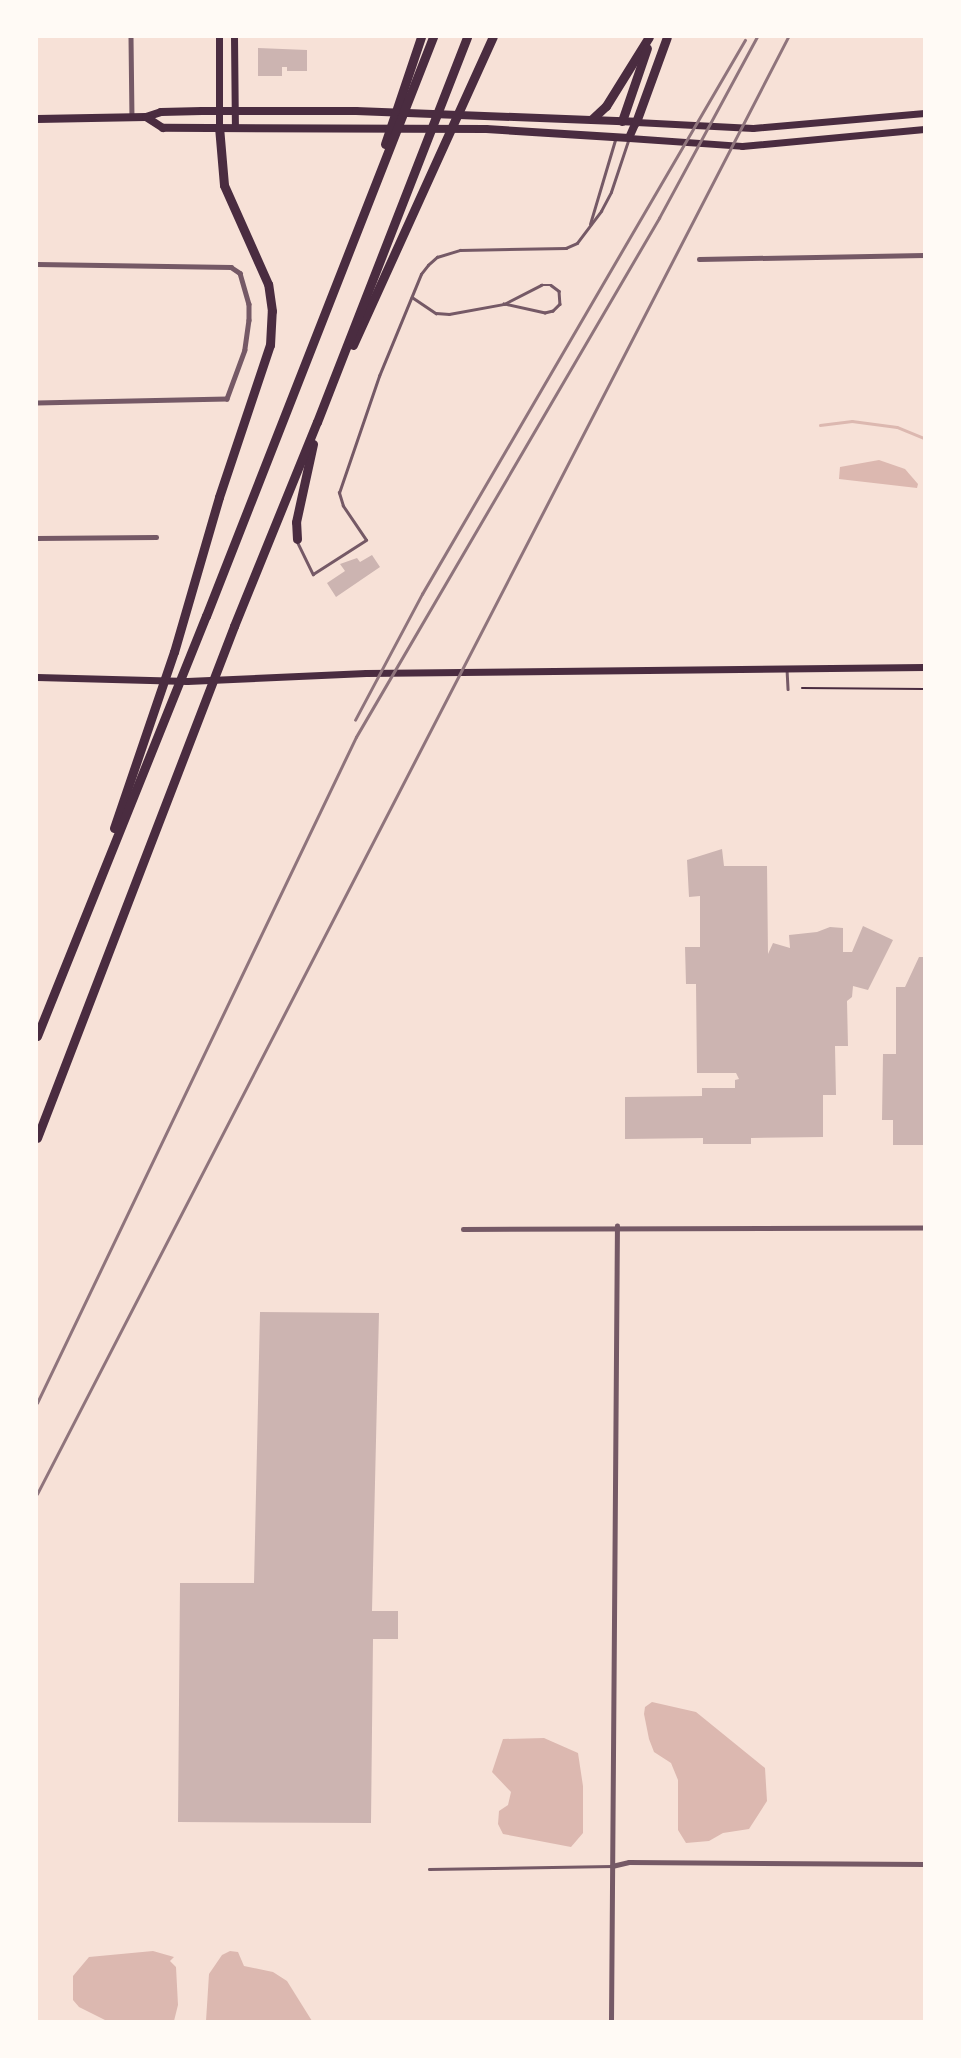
<!DOCTYPE html>
<style>
body{margin:0}
#map{position:relative;width:961px;height:2058px;overflow:hidden;background:#f7e1d7;font-family:Jost,sans-serif}
div>[style]{position:absolute}
.water>*{inset:0;background:#dcb8b0}
.stream>*{height:2.5px;margin:-1.25px;padding:0 1.25px;transform-origin:1.25px;border-radius:1.25px;background:#dcb8b0}
.building>*{inset:0;background:#ccb4b1}
.path>*{height:2px;margin:-1px;padding:0 1px;transform-origin:1px;border-radius:1px;background:#4a2c40}
.service>*{height:2.5px;margin:-1.25px;padding:0 1.25px;transform-origin:1.25px;border-radius:1.25px;background:#755966}
.minor>*{height:4.5px;margin:-2.25px;padding:0 2.25px;transform-origin:2.25px;border-radius:2.25px;background:#755966}
.secondary>*{height:7px;margin:-3.5px;padding:0 3.5px;transform-origin:3.5px;border-radius:3.5px;background:#4a2c40}
.primary>*{height:8px;margin:-4px;padding:0 4px;transform-origin:4px;border-radius:4px;background:#4a2c40}
.motorway>*{height:9px;margin:-4.5px;padding:0 4.5px;transform-origin:4.5px;border-radius:4.5px;background:#4a2c40}
.rail>*{height:2.5px;margin:-1.25px;padding:0 1.25px;transform-origin:1.25px;border-radius:1.25px;background:#8f747c}
span{translate:-50% -50%;white-space:nowrap;text-align:center;line-height:1.15;-webkit-text-stroke:5px #fffaf5;paint-order:stroke}
.frame{position:absolute;inset:0;border:38px solid #fffaf5;pointer-events:none}
</style>
<div id="map">
<div class="water">
<div style="clip-path:polygon(879px 460px,905px 469px,918px 484px,917px 488px,839px 479px,840px 467px)"></div>
<div style="clip-path:polygon(652px 1702px,696px 1712px,765px 1768px,767px 1801px,749px 1829px,723px 1833px,709px 1841px,686px 1843px,678px 1830px,678px 1780px,671px 1763px,654px 1752px,649px 1739px,644px 1714px,645px 1707px)"></div>
<div style="clip-path:polygon(544px 1738px,578px 1753px,583px 1786px,583px 1833px,571px 1847px,503px 1834px,498px 1824px,499px 1811px,508px 1805px,511px 1792px,492px 1772px,503px 1739px)"></div>
<div style="clip-path:polygon(153px 1951px,174px 1957px,170px 1961px,176px 1967px,178px 2005px,174px 2021px,107px 2021px,79px 2007px,73px 2000px,73px 1976px,89px 1957px)"></div>
<div style="clip-path:polygon(230px 1951px,238px 1952px,244px 1966px,273px 1972px,287px 1981px,312px 2021px,206px 2021px,209px 1974px,222px 1955px)"></div>
</div>
<div class="stream">
<div style="left:820px;top:425px;width:32px;rotate:-7deg"></div>
<div style="left:852px;top:421px;width:45px;rotate:7.6deg"></div>
<div style="left:897px;top:427px;width:29px;rotate:22deg"></div>
</div>
<div class="building">
<div style="clip-path:polygon(258px 48px,307px 50px,307px 71px,287px 71px,287px 67px,282px 67px,282px 76px,258px 76px)"></div>
<div style="clip-path:polygon(372px 555px,380px 567px,336px 597px,327px 583px,345px 571px,340px 564px,357px 558px,360px 562px)"></div>
<div style="clip-path:polygon(722px 849px,724px 866px,767px 866px,768px 954px,773px 943px,790px 948px,789px 935px,817px 932px,830px 927px,843px 928px,843px 952px,852px 952px,863px 926px,893px 940px,868px 990px,853px 986px,852px 997px,847px 1001px,848px 1046px,835px 1046px,836px 1095px,823px 1095px,823px 1137px,751px 1138px,751px 1144px,703px 1144px,703px 1138px,625px 1139px,625px 1097px,702px 1096px,702px 1088px,735px 1088px,735px 1080px,739px 1079px,736px 1073px,697px 1073px,696px 984px,686px 984px,685px 947px,700px 947px,700px 896px,689px 897px,687px 860px)"></div>
<div style="clip-path:polygon(919px 957px,924px 957px,924px 1145px,893px 1145px,893px 1120px,882px 1120px,883px 1054px,896px 1054px,896px 987px,905px 987px)"></div>
<div style="clip-path:polygon(260px 1312px,379px 1313px,372px 1611px,398px 1611px,398px 1639px,373px 1639px,371px 1823px,178px 1822px,180px 1583px,254px 1583px)"></div>
</div>
<div class="path">
<div style="left:802px;top:688px;width:122px;rotate:0.5deg"></div>
</div>
<div class="service">
<div style="left:590px;top:224px;width:88px;rotate:-73.4deg"></div>
<div style="left:541px;top:285px;width:10px"></div>
<div style="left:551px;top:285px;width:10px;rotate:37deg"></div>
<div style="left:559px;top:291px;width:13px;rotate:86deg"></div>
<div style="left:560px;top:304px;width:10px;rotate:135deg"></div>
<div style="left:553px;top:311px;width:8px;rotate:166deg"></div>
<div style="left:545px;top:313px;width:42px;rotate:-167.6deg"></div>
<div style="left:504px;top:304px;width:42px;rotate:-27.2deg"></div>
<div style="left:412px;top:297px;width:29px;rotate:34deg"></div>
<div style="left:436px;top:313px;width:13px;rotate:4deg"></div>
<div style="left:449px;top:314px;width:56px;rotate:-10.3deg"></div>
<div style="left:297px;top:541px;width:37px;rotate:64deg"></div>
<div style="left:313px;top:574px;width:63px;rotate:-32.7deg"></div>
<div style="left:366px;top:540px;width:41px;rotate:-124.1deg"></div>
<div style="left:343px;top:506px;width:14px;rotate:-107deg"></div>
<div style="left:339px;top:493px;width:124px;rotate:-71.1deg"></div>
<div style="left:379px;top:376px;width:110px;rotate:-67.6deg"></div>
<div style="left:421px;top:274px;width:11px;rotate:-52deg"></div>
<div style="left:428px;top:265px;width:12px;rotate:-42deg"></div>
<div style="left:437px;top:257px;width:24px;rotate:-17deg"></div>
<div style="left:460px;top:250px;width:106px;rotate:-1.1deg"></div>
<div style="left:566px;top:248px;width:12px;rotate:-24deg"></div>
<div style="left:577px;top:243px;width:40px;rotate:-53deg"></div>
<div style="left:601px;top:211px;width:21px;rotate:-62deg"></div>
<div style="left:611px;top:192px;width:54px;rotate:-71.6deg"></div>
<div style="left:787px;top:669px;width:20px;rotate:87deg"></div>
<div style="left:429px;top:1869px;width:183px;rotate:-0.9deg"></div>
</div>
<div class="minor">
<div style="left:131px;top:37px;width:80px;rotate:89.3deg"></div>
<div style="left:699px;top:259px;width:225px;rotate:-1deg"></div>
<div style="left:37px;top:264px;width:194px;rotate:0.9deg"></div>
<div style="left:231px;top:267px;width:11px;rotate:34deg"></div>
<div style="left:240px;top:273px;width:32px;rotate:74deg"></div>
<div style="left:249px;top:304px;width:16px;rotate:90deg"></div>
<div style="left:249px;top:320px;width:30px;rotate:98deg"></div>
<div style="left:245px;top:350px;width:52px;rotate:110.2deg"></div>
<div style="left:227px;top:399px;width:190px;rotate:178.8deg"></div>
<div style="left:37px;top:538px;width:119px;rotate:-0.5deg"></div>
<div style="left:463px;top:1229px;width:461px;rotate:-0.2deg"></div>
<div style="left:612px;top:1866px;width:17px;rotate:-13deg"></div>
<div style="left:629px;top:1862px;width:295px;rotate:0.4deg"></div>
<div style="left:611px;top:2021px;width:795px;rotate:-89.57deg"></div>
</div>
<div class="secondary">
<div style="left:219px;top:37px;width:90px;rotate:90deg"></div>
<div style="left:234px;top:37px;width:89px;rotate:89.4deg"></div>
<div style="left:636px;top:122px;width:117px;rotate:2.9deg"></div>
<div style="left:753px;top:128px;width:172px;rotate:-5deg"></div>
<div style="left:629px;top:138px;width:113px;rotate:4deg"></div>
<div style="left:742px;top:146px;width:183px;rotate:-5.3deg"></div>
<div style="left:37px;top:677px;width:150px;rotate:1.5deg"></div>
<div style="left:187px;top:681px;width:179px;rotate:-2.6deg"></div>
<div style="left:366px;top:673px;width:558px;rotate:-0.62deg"></div>
</div>
<div class="primary">
<div style="left:37px;top:119px;width:109px;rotate:-1.1deg"></div>
<div style="left:146px;top:117px;width:16px;rotate:-18deg"></div>
<div style="left:161px;top:112px;width:41px;rotate:-1.4deg"></div>
<div style="left:202px;top:111px;width:154px"></div>
<div style="left:356px;top:111px;width:280px;rotate:2.2deg"></div>
<div style="left:636px;top:122px;width:17px;rotate:114deg"></div>
<div style="left:629px;top:138px;width:143px;rotate:-176.4deg"></div>
<div style="left:486px;top:129px;width:323px;rotate:-179.8deg"></div>
<div style="left:163px;top:128px;width:20px;rotate:-147deg"></div>
</div>
<div class="motorway">
<div style="left:592px;top:119px;width:19px;rotate:-43deg"></div>
<div style="left:606px;top:106px;width:81px;rotate:-58.1deg"></div>
<div style="left:622px;top:121px;width:77px;rotate:-71.1deg"></div>
<div style="left:636px;top:122px;width:90px;rotate:-70deg"></div>
<div style="left:385px;top:144px;width:113px;rotate:-71.4deg"></div>
<div style="left:353px;top:345px;width:338px;rotate:-65.6deg"></div>
<div style="left:297px;top:539px;width:17px;rotate:-93deg"></div>
<div style="left:296px;top:522px;width:80px;rotate:-77.7deg"></div>
<div style="left:114px;top:828px;width:186px;rotate:-71.2deg"></div>
<div style="left:174px;top:652px;width:161px;rotate:-73.8deg"></div>
<div style="left:219px;top:497px;width:160px;rotate:-71.5deg"></div>
<div style="left:270px;top:345px;width:34px;rotate:-87deg"></div>
<div style="left:272px;top:311px;width:27px;rotate:-98deg"></div>
<div style="left:268px;top:284px;width:108px;rotate:-114deg"></div>
<div style="left:224px;top:185px;width:58px;rotate:-94.9deg"></div>
<div style="left:37px;top:1036px;width:453px;rotate:-68.1deg"></div>
<div style="left:206px;top:616px;width:622px;rotate:-68.59deg"></div>
<div style="left:37px;top:1138px;width:549px;rotate:-68.95deg"></div>
<div style="left:234px;top:626px;width:220px;rotate:-67.9deg"></div>
<div style="left:317px;top:422px;width:413px;rotate:-68.7deg"></div>
</div>
<div class="rail">
<div style="left:355px;top:720px;width:143px;rotate:-62deg"></div>
<div style="left:422px;top:594px;width:641px;rotate:-59.76deg"></div>
<div style="left:37px;top:1403px;width:738px;rotate:-64.41deg"></div>
<div style="left:356px;top:737px;width:601px;rotate:-59.72deg"></div>
<div style="left:659px;top:218px;width:206px;rotate:-61.6deg"></div>
<div style="left:37px;top:1494px;width:1639px;rotate:-62.73deg"></div>
</div>
<div class="frame"></div>
</div>
